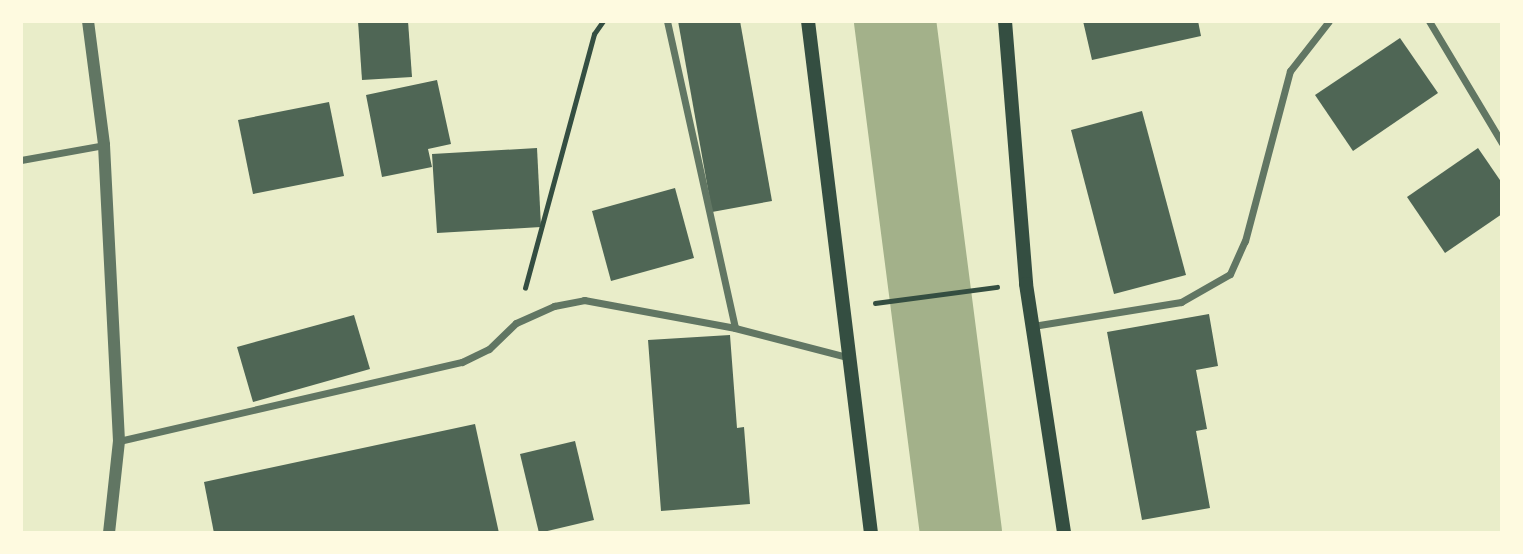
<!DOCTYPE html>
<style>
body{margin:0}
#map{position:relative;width:1523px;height:554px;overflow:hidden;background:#e9edc9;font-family:"Fira Sans",sans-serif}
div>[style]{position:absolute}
.river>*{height:82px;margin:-41px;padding:0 41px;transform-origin:41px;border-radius:41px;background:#a3b18a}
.building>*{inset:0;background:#4f6655}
.path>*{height:4.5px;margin:-2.25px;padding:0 2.25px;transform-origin:2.25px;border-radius:2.25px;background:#344e41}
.minor>*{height:7px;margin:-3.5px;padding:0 3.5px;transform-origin:3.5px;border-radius:3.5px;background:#617663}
.tertiary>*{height:12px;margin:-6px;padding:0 6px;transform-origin:6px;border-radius:6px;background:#617663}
.secondary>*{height:14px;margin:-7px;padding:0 7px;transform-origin:7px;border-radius:7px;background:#344e41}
span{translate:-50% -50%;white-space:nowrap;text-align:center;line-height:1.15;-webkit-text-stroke:7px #fefae0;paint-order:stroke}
.frame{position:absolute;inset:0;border:23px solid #fefae0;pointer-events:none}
</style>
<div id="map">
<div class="river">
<div style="left:895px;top:21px;width:516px;rotate:82.65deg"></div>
</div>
<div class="building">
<div style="clip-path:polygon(358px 21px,408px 21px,412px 77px,362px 80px)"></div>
<div style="clip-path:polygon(678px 21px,740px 21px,772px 201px,712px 212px)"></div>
<div style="clip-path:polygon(1083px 21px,1198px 21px,1201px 36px,1092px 60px)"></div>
<div style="clip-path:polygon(1400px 38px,1438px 93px,1353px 151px,1315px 95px)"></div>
<div style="clip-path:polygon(437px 80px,451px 144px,428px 149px,432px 167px,382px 177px,366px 95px)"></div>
<div style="clip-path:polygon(329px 102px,344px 176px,253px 194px,238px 120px)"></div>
<div style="clip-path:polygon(1142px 111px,1186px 275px,1114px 294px,1071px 130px)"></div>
<div style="clip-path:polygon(537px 148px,541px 227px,437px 233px,432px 154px)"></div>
<div style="clip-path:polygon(1478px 148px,1502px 183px,1502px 214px,1445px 253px,1407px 197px)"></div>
<div style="clip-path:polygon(675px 188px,694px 258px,611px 281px,592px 211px)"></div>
<div style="clip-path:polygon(1209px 314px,1218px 366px,1196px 370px,1207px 429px,1196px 431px,1210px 508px,1142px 520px,1107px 332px)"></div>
<div style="clip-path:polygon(354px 315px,370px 369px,253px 402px,237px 347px)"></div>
<div style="clip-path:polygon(730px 335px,737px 428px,744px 427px,750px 504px,661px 511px,648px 340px)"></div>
<div style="clip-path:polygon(475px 424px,499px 533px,214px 533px,204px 482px)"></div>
<div style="clip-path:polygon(575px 441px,594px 520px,539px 533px,520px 454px)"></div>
</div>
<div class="path">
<div style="left:525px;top:288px;width:263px;rotate:-74.8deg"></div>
<div style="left:594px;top:34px;width:16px;rotate:-55deg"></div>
<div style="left:875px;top:303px;width:123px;rotate:-7.5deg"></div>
</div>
<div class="minor">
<div style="left:667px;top:21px;width:314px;rotate:77.5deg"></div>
<div style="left:1429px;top:21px;width:142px;rotate:59.1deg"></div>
<div style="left:21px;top:160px;width:84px;rotate:-10.2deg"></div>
<div style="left:1033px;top:326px;width:150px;rotate:-9.2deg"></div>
<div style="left:1181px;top:302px;width:56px;rotate:-29.7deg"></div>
<div style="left:1230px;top:274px;width:36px;rotate:-66deg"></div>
<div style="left:1245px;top:241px;width:176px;rotate:-75.2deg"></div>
<div style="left:1290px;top:71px;width:63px;rotate:-52deg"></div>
<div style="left:119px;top:441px;width:352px;rotate:-13deg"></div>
<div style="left:462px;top:362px;width:30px;rotate:-26deg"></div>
<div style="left:489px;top:349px;width:37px;rotate:-44deg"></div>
<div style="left:516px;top:323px;width:42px;rotate:-24.1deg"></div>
<div style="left:554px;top:306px;width:31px;rotate:-11deg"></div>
<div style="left:584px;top:300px;width:154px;rotate:10.5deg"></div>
<div style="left:735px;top:328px;width:120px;rotate:14.5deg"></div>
</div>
<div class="tertiary">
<div style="left:88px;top:21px;width:125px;rotate:82.6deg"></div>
<div style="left:104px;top:145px;width:296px;rotate:87.1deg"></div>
<div style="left:119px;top:441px;width:93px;rotate:96.2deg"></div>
</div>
<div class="secondary">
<div style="left:808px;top:21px;width:516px;rotate:82.99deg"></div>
<div style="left:1005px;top:21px;width:264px;rotate:85.4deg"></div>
<div style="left:1026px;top:284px;width:252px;rotate:81.3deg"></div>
</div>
<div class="frame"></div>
</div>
